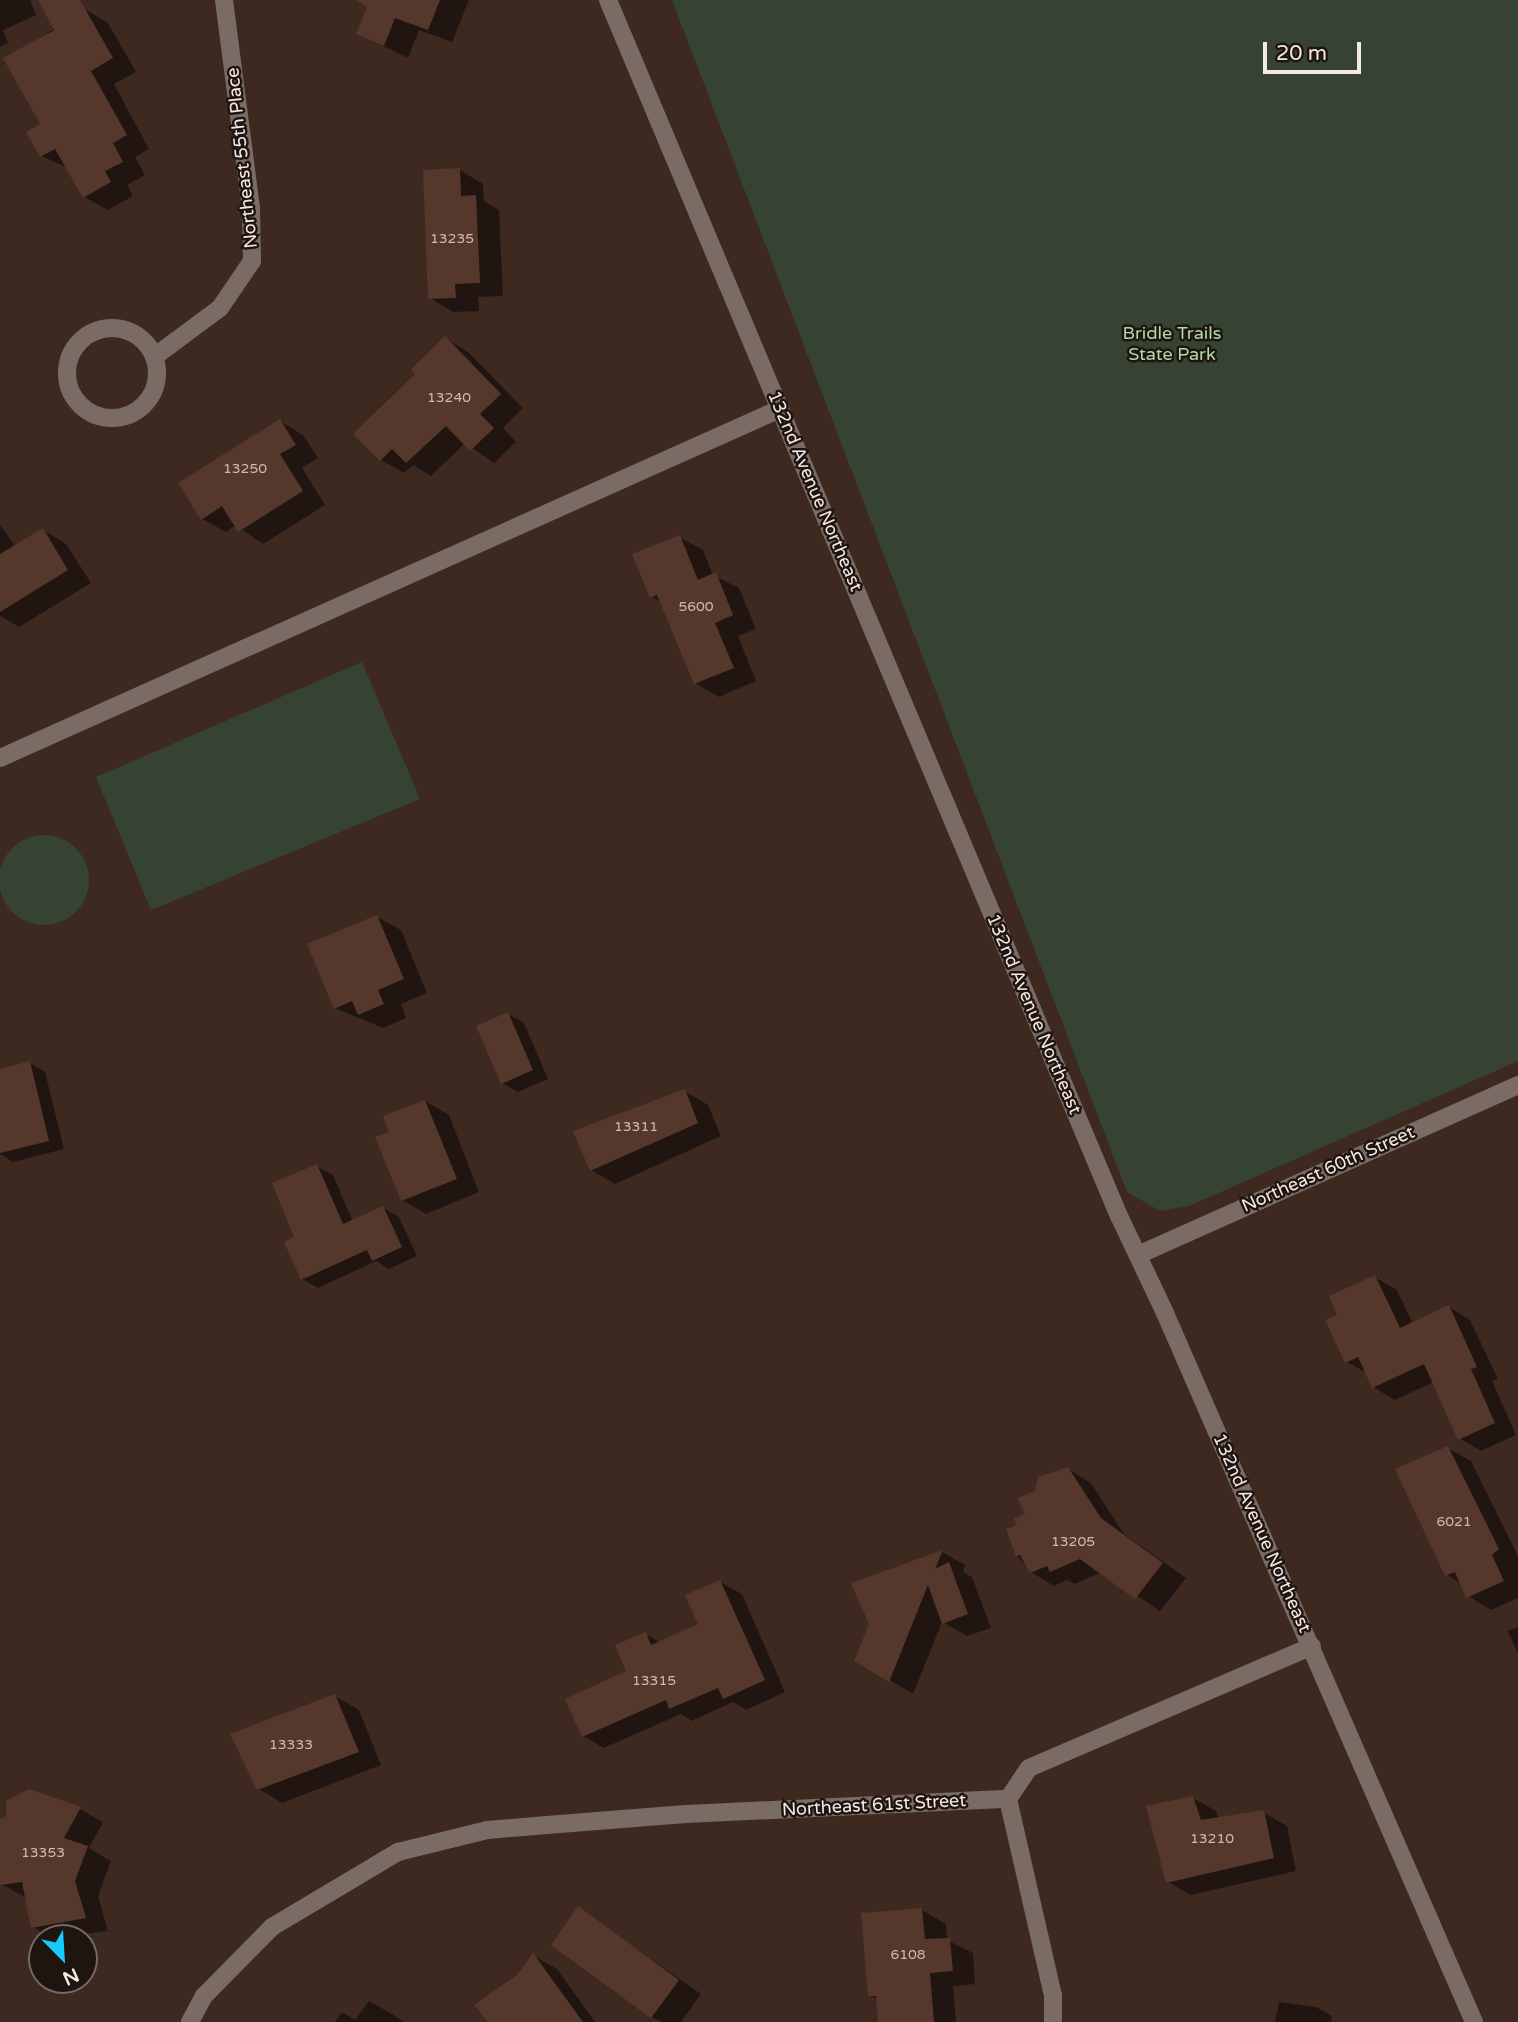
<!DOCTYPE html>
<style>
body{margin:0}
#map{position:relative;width:1518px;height:2022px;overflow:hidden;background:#3e2921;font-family:"Varela Round",sans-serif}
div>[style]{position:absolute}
.green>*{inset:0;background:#364332}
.round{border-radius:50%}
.shadow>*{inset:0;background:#0007}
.building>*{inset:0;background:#55382b}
.service>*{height:18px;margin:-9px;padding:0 9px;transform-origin:9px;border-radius:9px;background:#7a6c64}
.minor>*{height:18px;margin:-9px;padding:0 9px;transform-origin:9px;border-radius:9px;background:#7a6c64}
.minor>.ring{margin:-9px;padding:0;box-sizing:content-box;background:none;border:18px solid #7a6c64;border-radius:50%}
.tertiary>*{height:18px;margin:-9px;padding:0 9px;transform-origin:9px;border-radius:9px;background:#7a6c64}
span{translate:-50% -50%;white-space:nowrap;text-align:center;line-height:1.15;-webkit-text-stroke:5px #1e1511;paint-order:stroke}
.number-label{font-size:14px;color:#cdbbb4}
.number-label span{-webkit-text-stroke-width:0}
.street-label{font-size:18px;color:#f5e7e1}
.park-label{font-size:18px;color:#b3d8a7}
.north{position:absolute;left:28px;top:1924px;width:70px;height:70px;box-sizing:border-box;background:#1e1511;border:2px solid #746964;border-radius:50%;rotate:156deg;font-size:19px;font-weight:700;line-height:28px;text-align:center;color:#f5e7e1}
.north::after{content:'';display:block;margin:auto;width:24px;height:32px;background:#19cafc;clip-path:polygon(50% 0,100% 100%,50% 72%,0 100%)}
.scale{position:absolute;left:1263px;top:42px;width:98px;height:32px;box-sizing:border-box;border:4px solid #f5e7e1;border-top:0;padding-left:9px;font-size:21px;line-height:24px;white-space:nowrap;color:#f5e7e1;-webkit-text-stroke:5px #1e1511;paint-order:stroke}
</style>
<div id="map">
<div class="green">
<div style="clip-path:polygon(672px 0,1518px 0,1518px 1061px,1189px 1206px,1160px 1211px,1127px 1192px)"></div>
<div style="clip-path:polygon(362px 662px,420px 799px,151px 910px,96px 777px)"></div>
<div class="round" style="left:-1px;top:835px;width:90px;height:90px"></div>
</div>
<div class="shadow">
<div style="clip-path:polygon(0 0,30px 0,36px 15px,3px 30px,8px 43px,0 47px)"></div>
<div style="clip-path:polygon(372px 0,469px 0,452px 42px,419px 30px,408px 58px,358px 34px)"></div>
<div style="clip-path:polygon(85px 9px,108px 23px,136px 72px,114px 84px,149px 149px,135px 157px,145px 175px,127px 185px,133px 196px,108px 210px,84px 197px,68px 168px,41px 156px,43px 124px,6px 59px)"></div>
<div style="clip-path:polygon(460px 170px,483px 184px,484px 201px,499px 210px,503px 296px,478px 297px,479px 311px,453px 312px,430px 298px)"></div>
<div style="clip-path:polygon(445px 338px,468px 352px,523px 408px,503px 428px,516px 442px,494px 463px,465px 443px,431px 476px,413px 465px,404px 473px,381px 460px)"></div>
<div style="clip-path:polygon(280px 421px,303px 435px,318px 458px,302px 468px,325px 505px,263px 544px,236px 525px,226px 532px,202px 519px)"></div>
<div style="clip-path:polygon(0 525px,16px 547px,43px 530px,66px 544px,91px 583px,19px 627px,0 616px)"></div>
<div style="clip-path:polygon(679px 537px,703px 550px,713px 575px,739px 588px,756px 629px,738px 636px,756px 681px,719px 697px,695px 683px,663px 603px,652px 597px)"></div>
<div style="clip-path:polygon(377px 917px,401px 930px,427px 993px,401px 1004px,406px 1018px,383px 1028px,335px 1008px)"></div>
<div style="clip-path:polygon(508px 1014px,524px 1023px,548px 1079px,518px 1092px,502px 1083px)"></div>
<div style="clip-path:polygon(30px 1063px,45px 1072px,64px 1149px,13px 1162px,0 1154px,0 1070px)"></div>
<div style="clip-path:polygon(684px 1091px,708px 1105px,721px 1136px,615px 1184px,591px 1170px)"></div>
<div style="clip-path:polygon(425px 1101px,449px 1115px,479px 1192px,426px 1214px,402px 1200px,391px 1133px)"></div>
<div style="clip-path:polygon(317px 1166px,333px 1175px,353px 1222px,383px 1208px,399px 1217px,417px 1256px,389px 1269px,376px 1261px,318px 1288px,302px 1279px,296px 1238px)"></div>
<div style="clip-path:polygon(1375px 1277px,1397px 1290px,1413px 1324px,1449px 1307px,1470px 1320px,1498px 1379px,1492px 1381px,1516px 1435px,1481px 1451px,1459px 1438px,1434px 1382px,1395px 1400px,1373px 1387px,1367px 1373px,1347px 1362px,1340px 1316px)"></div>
<div style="clip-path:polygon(1448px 1448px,1471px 1461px,1518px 1556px,1518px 1598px,1491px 1610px,1468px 1596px,1462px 1584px,1447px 1575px)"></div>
<div style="clip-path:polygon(1068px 1469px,1091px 1483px,1124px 1534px,1186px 1578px,1160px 1611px,1102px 1572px,1075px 1584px,1067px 1580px,1054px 1586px,1031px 1572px,1017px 1555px,1020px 1526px,1036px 1492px)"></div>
<div style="clip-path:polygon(942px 1552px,965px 1565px,963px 1572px,972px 1577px,991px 1628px,967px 1636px,942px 1622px,913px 1694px,856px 1660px,871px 1624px,854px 1584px)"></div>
<div style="clip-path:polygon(720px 1582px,742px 1594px,785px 1692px,746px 1710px,733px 1702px,692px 1721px,681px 1714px,604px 1748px,583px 1736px,629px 1672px,646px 1634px,661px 1643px,701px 1625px)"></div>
<div style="clip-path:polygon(1518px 1627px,1518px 1654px,1508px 1631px)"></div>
<div style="clip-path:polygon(335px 1696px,359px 1710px,381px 1765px,282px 1803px,259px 1789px)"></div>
<div style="clip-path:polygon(1193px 1798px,1216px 1811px,1219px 1819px,1263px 1812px,1287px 1826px,1296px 1871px,1191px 1895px,1168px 1882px)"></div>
<div style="clip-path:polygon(80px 1809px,103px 1822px,89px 1848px,111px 1861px,98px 1896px,108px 1931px,52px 1938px,33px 1927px,25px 1897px,1px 1884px,0 1821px)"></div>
<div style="clip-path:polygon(579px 1909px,701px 1994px,681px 2022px,662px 2022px,652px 2017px)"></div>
<div style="clip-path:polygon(922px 1910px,946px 1924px,947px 1940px,973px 1953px,975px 1984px,953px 1986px,956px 2022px,880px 2022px,878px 2000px,869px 1995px)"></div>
<div style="clip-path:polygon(534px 1956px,557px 1969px,595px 2022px,491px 2022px)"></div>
<div style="clip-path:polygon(369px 2001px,392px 2014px,403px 2022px,335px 2022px,342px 2012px,355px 2020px)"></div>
<div style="clip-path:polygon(1279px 2002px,1316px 2007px,1332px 2016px,1331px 2022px,1275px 2022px)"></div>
</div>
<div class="building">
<div style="clip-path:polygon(38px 0,80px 0,113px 58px,91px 71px,127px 135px,113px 143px,123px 162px,105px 171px,111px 182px,83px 198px,55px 149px,40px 157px,26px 132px,40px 124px,3px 58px,54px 30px)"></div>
<div style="clip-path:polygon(356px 0,440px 0,428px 30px,395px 18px,384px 46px,356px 34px,367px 7px)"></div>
<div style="clip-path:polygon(460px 168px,461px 196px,476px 195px,480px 283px,455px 284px,456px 298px,428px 299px,423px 170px)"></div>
<div style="clip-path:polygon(445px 336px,501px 394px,480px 414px,494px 428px,470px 451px,446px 426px,406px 463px,392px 449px,380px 461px,353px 434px,415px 374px,411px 369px)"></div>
<div style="clip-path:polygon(280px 419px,296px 445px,280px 454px,303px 491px,238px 532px,222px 506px,201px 520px,178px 483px)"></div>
<div style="clip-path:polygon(43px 528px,68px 570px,0 612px,0 554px)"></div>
<div style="clip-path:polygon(680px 535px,698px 580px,716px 572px,733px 615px,715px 623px,734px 668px,694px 684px,657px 595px,650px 598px,632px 554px)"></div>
<div style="clip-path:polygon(377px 915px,404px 979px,378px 990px,384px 1004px,358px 1015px,352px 1001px,334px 1009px,307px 944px)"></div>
<div style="clip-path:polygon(508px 1012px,533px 1070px,501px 1084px,476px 1026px)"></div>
<div style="clip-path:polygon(30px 1061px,49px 1141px,0 1153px,0 1069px)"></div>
<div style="clip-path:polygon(685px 1089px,698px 1123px,590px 1171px,573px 1131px)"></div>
<div style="clip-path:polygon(425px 1100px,457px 1179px,401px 1201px,375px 1137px,389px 1132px,383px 1116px)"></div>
<div style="clip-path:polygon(317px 1164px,343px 1224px,383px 1206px,402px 1247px,372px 1261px,367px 1250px,301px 1280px,284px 1242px,294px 1237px,272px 1183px)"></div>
<div style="clip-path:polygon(1375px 1275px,1400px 1328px,1449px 1305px,1477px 1367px,1471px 1369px,1495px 1423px,1458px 1440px,1424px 1364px,1372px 1388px,1358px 1357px,1345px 1363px,1325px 1320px,1337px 1315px,1329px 1296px)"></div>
<div style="clip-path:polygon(1448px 1446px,1499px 1549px,1492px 1555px,1504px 1581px,1466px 1598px,1455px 1572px,1445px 1576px,1395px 1469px)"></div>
<div style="clip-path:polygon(1068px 1467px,1101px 1518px,1163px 1563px,1135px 1599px,1080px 1559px,1050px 1572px,1047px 1566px,1030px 1573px,1020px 1555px,1016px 1556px,1006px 1529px,1017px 1525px,1014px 1519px,1025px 1513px,1017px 1498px,1035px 1491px,1038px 1477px)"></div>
<div style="clip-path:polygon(943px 1550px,935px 1569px,949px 1562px,968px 1614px,942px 1624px,928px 1585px,889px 1682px,854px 1661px,869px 1624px,851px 1583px)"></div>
<div style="clip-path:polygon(720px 1580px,765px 1680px,723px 1699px,718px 1688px,669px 1709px,666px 1700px,582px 1737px,565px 1699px,626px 1671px,615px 1645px,646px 1632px,651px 1645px,698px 1624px,685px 1595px)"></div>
<div style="clip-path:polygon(335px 1694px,359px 1752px,257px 1790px,230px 1734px)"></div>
<div style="clip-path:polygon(29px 1789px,81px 1807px,64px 1838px,88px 1846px,75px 1881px,86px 1918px,31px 1928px,22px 1882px,0 1885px,0 1819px,6px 1817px,6px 1801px)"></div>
<div style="clip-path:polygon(1193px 1796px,1201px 1820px,1264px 1810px,1274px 1858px,1166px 1883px,1146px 1806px)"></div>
<div style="clip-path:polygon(578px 1906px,679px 1980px,651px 2018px,551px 1945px)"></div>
<div style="clip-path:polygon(922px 1908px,925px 1939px,950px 1938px,953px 1971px,930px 1973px,934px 2022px,878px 2022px,876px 1996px,868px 1996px,861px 1913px)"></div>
<div style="clip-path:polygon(533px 1953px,583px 2022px,488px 2022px,474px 2005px,517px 1975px)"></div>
</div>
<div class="service">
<div style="left:0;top:758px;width:855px;rotate:-24.11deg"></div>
</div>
<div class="minor">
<div class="ring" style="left:67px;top:328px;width:72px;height:72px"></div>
<div style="left:154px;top:357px;width:82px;rotate:-36.6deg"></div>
<div style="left:220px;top:308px;width:57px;rotate:-55.8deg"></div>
<div style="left:252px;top:261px;width:53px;rotate:-91.1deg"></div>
<div style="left:251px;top:208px;width:210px;rotate:-97.4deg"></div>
<div style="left:1008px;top:1799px;width:202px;rotate:77.1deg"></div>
<div style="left:1053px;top:1996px;width:26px;rotate:90deg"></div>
<div style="left:190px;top:2022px;width:30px;rotate:-62deg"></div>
<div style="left:204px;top:1996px;width:97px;rotate:-45.4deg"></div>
<div style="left:272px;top:1927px;width:147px;rotate:-30.8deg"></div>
<div style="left:398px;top:1852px;width:92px;rotate:-13.9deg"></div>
<div style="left:487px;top:1830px;width:60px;rotate:-4.8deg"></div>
<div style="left:547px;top:1825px;width:139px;rotate:-4.5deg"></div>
<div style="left:686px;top:1814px;width:322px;rotate:-2.7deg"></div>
<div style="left:1008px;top:1799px;width:37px;rotate:-56deg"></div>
<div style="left:1029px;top:1768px;width:308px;rotate:-23.3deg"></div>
</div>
<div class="tertiary">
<div style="left:608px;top:0;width:1319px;rotate:67.21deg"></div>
<div style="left:1119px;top:1216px;width:107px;rotate:64.6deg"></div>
<div style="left:1165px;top:1313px;width:773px;rotate:66.45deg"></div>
<div style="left:1138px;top:1255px;width:416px;rotate:-24.1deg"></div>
</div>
<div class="number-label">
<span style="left:452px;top:239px">13235</span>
<span style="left:449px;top:398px">13240</span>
<span style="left:245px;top:469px">13250</span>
<span style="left:696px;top:607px">5600</span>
<span style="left:636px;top:1127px">13311</span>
<span style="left:1454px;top:1522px">6021</span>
<span style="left:1073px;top:1542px">13205</span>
<span style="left:654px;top:1681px">13315</span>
<span style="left:291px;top:1745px">13333</span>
<span style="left:1212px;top:1839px">13210</span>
<span style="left:43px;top:1853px">13353</span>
<span style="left:908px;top:1955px">6108</span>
</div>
<div class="street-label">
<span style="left:242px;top:158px;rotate:-96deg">Northeast 55th Place</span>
<span style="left:815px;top:491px;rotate:67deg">132nd Avenue Northeast</span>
<span style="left:1034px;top:1014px;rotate:67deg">132nd Avenue Northeast</span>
<span style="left:1328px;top:1169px;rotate:-24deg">Northeast 60th Street</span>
<span style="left:1262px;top:1533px;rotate:66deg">132nd Avenue Northeast</span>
<span style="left:874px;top:1805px;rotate:-3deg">Northeast 61st Street</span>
</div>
<div class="park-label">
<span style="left:1172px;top:344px">Bridle Trails<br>State Park</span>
</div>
<div class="north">N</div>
<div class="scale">20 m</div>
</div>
